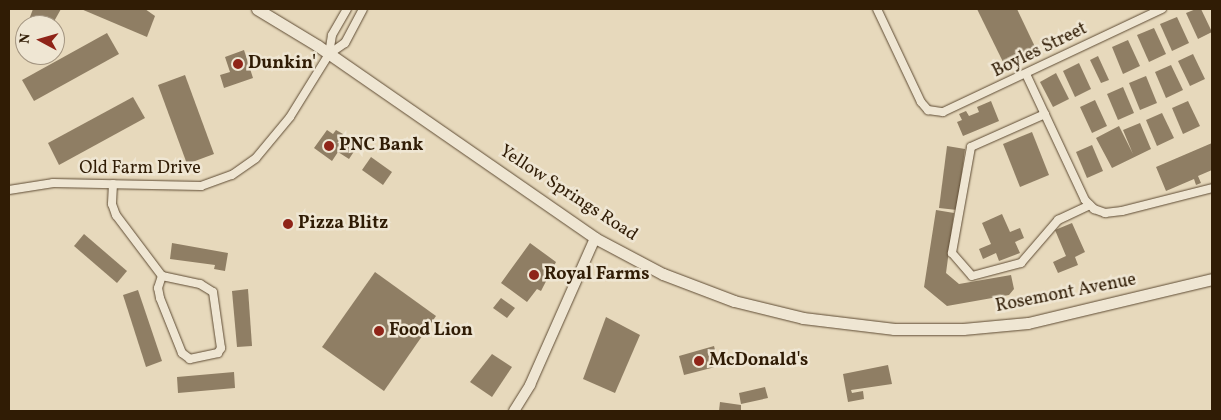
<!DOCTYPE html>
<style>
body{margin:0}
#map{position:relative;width:1221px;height:420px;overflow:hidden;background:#e7d9bc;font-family:Vollkorn,serif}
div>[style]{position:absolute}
.building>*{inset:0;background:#8f7e64}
.roads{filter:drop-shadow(0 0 1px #5e4b33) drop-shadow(0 0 1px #5e4b33)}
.minor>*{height:8px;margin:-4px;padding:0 4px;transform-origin:4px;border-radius:4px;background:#efe6d3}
.tertiary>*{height:10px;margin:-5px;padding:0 5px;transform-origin:5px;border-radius:5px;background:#efe6d3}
.secondary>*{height:11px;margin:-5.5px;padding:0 5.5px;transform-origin:5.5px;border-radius:5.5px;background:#efe6d3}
.dots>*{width:14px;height:14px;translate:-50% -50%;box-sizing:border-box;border:2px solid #efe6d3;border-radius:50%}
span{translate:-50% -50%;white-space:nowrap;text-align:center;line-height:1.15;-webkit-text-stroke:5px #efe6d3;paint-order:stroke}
.street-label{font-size:18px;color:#301c05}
.poi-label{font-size:18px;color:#301c05;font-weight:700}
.left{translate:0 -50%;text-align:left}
.frame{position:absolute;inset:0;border:10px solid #301c05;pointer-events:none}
.north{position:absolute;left:15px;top:15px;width:50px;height:50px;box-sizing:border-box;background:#efe6d3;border:1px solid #a39581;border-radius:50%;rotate:276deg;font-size:14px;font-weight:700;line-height:20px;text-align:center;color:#301c05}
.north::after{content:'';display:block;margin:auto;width:18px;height:22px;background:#8f2418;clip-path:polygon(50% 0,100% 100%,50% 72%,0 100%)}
</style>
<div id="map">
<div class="building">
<div style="clip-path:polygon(33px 9px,61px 9px,52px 25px,27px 25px)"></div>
<div style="clip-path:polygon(81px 9px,145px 9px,155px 16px,147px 37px)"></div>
<div style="clip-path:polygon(977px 9px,1017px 9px,1037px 51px,1005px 66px)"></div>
<div style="clip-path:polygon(1196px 9px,1201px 9px,1212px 32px,1198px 39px,1186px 13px)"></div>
<div style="clip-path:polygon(1177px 17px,1189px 43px,1172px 51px,1160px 24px)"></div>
<div style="clip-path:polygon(1154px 28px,1166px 54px,1149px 62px,1137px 35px)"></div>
<div style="clip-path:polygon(107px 33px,119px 54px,34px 101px,22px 80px)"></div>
<div style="clip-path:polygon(1128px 40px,1140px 66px,1123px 74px,1112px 47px)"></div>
<div style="clip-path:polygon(244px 50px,253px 78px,224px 88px,220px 75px,230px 72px,225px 57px)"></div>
<div style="clip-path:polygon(1193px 54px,1205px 79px,1190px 86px,1178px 61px)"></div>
<div style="clip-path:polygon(1098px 56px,1109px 80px,1101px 83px,1090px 60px)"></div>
<div style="clip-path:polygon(1079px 63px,1091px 89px,1075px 97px,1063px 71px)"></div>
<div style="clip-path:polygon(1171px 65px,1183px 90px,1166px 98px,1155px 72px)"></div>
<div style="clip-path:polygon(1056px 73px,1069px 99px,1053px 107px,1040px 82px)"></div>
<div style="clip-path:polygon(185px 75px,214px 154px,187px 164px,158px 85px)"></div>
<div style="clip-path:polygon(1146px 76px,1157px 103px,1140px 110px,1129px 83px)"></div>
<div style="clip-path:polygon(1123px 87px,1134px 113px,1118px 120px,1107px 94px)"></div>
<div style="clip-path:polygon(133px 97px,145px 118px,59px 165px,48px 143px)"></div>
<div style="clip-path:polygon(1095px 100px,1107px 126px,1092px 133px,1080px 107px)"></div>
<div style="clip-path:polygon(991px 101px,999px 121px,963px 136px,957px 122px,962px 120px,959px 114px,966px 111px,969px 116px,979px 112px,977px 107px)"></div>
<div style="clip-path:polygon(1188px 101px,1200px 126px,1183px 134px,1172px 108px)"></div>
<div style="clip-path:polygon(1162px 113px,1174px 138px,1157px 146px,1146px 120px)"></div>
<div style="clip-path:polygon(1140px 123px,1151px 149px,1112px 168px,1096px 138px,1119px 126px,1133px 154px,1123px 130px)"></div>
<div style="clip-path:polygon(327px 130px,333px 134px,336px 130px,343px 134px,340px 139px,355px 150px,349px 159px,338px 152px,332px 161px,314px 148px)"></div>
<div style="clip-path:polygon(1032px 132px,1049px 175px,1020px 187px,1003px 144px)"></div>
<div style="clip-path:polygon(1212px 143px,1212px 170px,1198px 176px,1201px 183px,1196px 185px,1194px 179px,1166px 191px,1156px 167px)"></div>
<div style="clip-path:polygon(1092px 145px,1103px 171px,1087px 178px,1076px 152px)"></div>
<div style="clip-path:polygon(947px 146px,965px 149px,957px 210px,939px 208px)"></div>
<div style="clip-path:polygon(371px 157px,392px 172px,383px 185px,362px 170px)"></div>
<div style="clip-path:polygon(936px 210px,954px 213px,946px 273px,959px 284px,1011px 275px,1014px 289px,1009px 295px,947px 306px,924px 287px)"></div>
<div style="clip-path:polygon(1002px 214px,1010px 232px,1020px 228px,1024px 238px,1015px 242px,1020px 253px,999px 261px,996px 253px,983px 259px,979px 249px,991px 244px,982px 223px)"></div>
<div style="clip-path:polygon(1072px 223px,1085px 252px,1075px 257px,1078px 265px,1058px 273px,1053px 262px,1066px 256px,1055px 230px)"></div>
<div style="clip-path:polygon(84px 234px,127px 271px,117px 283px,74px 246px)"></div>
<div style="clip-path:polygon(172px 243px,228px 253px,225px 271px,214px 269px,215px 265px,170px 259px)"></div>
<div style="clip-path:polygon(530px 243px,556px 262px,541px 291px,537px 289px,527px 302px,501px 283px)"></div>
<div style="clip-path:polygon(375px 272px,436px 316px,384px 391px,322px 347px)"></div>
<div style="clip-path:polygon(248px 289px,252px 346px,237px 347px,232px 291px)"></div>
<div style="clip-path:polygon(138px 290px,162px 361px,146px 367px,123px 295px)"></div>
<div style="clip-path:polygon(501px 298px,515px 308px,507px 318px,493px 308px)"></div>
<div style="clip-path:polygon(606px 317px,640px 335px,615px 393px,583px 379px)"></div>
<div style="clip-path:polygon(714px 346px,719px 366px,684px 375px,679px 356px)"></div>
<div style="clip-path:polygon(492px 354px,512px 367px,492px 397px,470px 382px)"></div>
<div style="clip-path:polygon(888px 365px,892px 384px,851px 390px,852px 393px,863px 391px,864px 399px,848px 402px,843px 374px)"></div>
<div style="clip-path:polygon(234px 372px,235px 388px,178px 393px,177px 377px)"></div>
<div style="clip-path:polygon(765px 387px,768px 398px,741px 404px,739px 393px)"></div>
<div style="clip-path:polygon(720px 402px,741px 405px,741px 411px,719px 411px)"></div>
</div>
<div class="roads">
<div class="minor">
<div style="left:877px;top:9px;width:103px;rotate:64.7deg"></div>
<div style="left:921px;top:102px;width:11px;rotate:49deg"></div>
<div style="left:928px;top:110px;width:15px;rotate:8deg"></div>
<div style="left:943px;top:112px;width:242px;rotate:-25.2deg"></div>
<div style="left:329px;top:54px;width:19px;rotate:-35deg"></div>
<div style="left:345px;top:43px;width:38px;rotate:-62deg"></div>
<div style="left:1026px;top:74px;width:139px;rotate:64.9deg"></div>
<div style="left:1085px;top:200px;width:13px;rotate:45deg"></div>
<div style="left:1094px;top:209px;width:12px;rotate:20deg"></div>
<div style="left:1105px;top:213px;width:17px;rotate:-7deg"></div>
<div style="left:1122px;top:211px;width:93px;rotate:-14.3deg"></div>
<div style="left:1045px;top:114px;width:81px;rotate:156deg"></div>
<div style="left:971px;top:147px;width:108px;rotate:100.2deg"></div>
<div style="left:952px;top:253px;width:30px;rotate:49deg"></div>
<div style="left:972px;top:276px;width:51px;rotate:-14.9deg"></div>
<div style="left:1021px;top:263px;width:57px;rotate:-49.3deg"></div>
<div style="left:1058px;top:220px;width:35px;rotate:-25deg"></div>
<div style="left:113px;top:184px;width:20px;rotate:93deg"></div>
<div style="left:112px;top:204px;width:12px;rotate:70deg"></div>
<div style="left:116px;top:215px;width:76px;rotate:53deg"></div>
<div style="left:162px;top:276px;width:39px;rotate:12deg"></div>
<div style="left:200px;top:284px;width:15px;rotate:32deg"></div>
<div style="left:213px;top:292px;width:57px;rotate:81.9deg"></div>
<div style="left:221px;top:348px;width:6px;rotate:121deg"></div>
<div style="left:218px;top:353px;width:29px;rotate:168deg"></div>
<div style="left:190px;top:359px;width:10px;rotate:-143deg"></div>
<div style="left:182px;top:353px;width:59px;rotate:-111.8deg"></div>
<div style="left:160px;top:298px;width:10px;rotate:-101deg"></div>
<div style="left:158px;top:288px;width:13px;rotate:-72deg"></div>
<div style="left:9px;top:190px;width:45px;rotate:-9deg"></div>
<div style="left:53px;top:183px;width:148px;rotate:1.2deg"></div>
<div style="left:201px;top:186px;width:33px;rotate:-20deg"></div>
<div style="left:232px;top:175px;width:29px;rotate:-35deg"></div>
<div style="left:256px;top:158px;width:53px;rotate:-50.3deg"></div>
<div style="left:290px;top:117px;width:74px;rotate:-58.2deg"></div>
<div style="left:329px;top:54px;width:19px;rotate:-81deg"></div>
<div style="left:332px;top:35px;width:30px;rotate:-60deg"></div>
</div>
<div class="tertiary">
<div style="left:514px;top:411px;width:31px;rotate:-58deg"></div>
<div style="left:530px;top:385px;width:161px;rotate:-66.1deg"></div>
</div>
<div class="secondary">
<div style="left:257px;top:9px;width:71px;rotate:31.2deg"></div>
<div style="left:318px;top:46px;width:337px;rotate:34.7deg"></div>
<div style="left:595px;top:238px;width:77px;rotate:27.9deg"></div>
<div style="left:663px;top:274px;width:76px;rotate:20.8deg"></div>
<div style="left:734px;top:301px;width:71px;rotate:13.8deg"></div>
<div style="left:803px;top:318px;width:92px;rotate:6.9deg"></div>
<div style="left:894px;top:329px;width:69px"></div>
<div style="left:963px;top:329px;width:65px;rotate:-5.3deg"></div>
<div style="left:1028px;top:323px;width:189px;rotate:-13.4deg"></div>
</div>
</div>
<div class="dots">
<div style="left:238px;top:64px;background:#8f2418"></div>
<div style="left:329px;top:146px;background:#8f2418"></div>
<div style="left:288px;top:224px;background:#8f2418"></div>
<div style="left:534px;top:275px;background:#8f2418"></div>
<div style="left:379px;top:331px;background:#8f2418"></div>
<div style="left:699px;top:361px;background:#8f2418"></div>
</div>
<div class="street-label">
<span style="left:1040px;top:51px;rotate:-26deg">Boyles Street</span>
<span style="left:140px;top:169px">Old Farm Drive</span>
<span style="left:568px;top:194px;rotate:33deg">Yellow Springs Road</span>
<span style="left:1066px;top:294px;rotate:-11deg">Rosemont Avenue</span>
</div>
<div class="poi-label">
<span class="left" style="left:248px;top:64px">Dunkin'</span>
<span class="left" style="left:339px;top:146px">PNC Bank</span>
<span class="left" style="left:298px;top:224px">Pizza Blitz</span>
<span class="left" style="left:544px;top:275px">Royal Farms</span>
<span class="left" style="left:389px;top:331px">Food Lion</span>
<span class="left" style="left:709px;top:361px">McDonald's</span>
</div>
<div class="frame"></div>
<div class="north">N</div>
</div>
